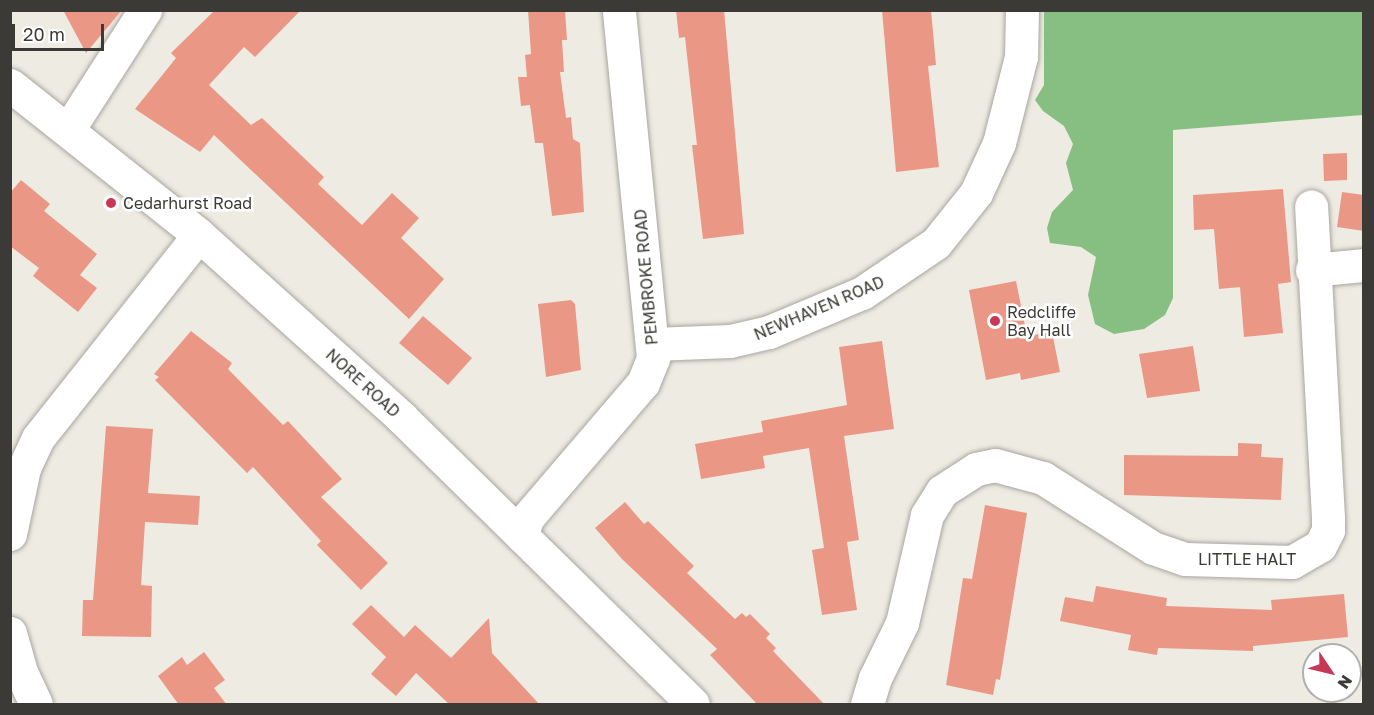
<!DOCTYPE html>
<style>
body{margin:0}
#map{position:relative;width:1374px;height:715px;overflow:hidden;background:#eeebe3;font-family:"Golos Text",sans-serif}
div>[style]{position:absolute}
.forest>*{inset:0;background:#87bf83}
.building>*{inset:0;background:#ea9885}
.roads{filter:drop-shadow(0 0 2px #a9a69f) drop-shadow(0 0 2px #a9a69f)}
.minor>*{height:33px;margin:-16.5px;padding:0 16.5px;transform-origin:16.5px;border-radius:16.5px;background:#fff}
.tertiary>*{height:33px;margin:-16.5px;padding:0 16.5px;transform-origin:16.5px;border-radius:16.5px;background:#fff}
.dots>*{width:16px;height:16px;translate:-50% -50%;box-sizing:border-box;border:3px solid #fff;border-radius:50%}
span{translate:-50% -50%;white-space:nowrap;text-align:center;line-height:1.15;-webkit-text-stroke:5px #fff;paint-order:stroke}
.poi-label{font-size:16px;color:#3b3a37}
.left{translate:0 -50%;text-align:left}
.street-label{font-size:16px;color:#3b3a37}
.frame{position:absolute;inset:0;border:12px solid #3b3a37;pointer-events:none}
.north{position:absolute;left:1302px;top:643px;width:60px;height:60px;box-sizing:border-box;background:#fff;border:2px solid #b1b0af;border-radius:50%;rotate:125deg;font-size:16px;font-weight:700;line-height:24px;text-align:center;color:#3b3a37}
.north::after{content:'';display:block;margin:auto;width:21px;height:27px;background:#c83753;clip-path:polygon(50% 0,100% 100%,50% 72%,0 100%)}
.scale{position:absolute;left:12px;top:24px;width:92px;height:27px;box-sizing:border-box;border:3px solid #3b3a37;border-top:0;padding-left:8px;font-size:18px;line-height:21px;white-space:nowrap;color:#3b3a37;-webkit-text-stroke:4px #fff;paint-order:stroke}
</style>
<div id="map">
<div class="forest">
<div style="clip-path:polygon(1044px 11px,1363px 11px,1363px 115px,1173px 130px,1173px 298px,1165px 315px,1144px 329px,1114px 334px,1095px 324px,1088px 295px,1096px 257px,1081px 247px,1050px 243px,1047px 228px,1052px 212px,1073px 190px,1066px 163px,1073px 144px,1064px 126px,1043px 111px,1035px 100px,1044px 85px)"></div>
</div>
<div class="building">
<div style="clip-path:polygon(63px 10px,122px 10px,86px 53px)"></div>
<div style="clip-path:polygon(215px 10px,301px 10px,255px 57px,244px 47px,209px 85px,251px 125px,262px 118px,324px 177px,318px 184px,362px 225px,392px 193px,419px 218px,401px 238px,444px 279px,409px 319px,214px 135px,200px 152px,135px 109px,176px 58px,171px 53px)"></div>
<div style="clip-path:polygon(528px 10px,565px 10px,567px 40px,562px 40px,564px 72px,560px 72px,566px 118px,571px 117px,573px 139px,580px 143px,584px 212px,552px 216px,543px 143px,535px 143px,530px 105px,521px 106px,518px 77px,527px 77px,525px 55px,531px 54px)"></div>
<div style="clip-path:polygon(676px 10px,724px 10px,744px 234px,703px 239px,692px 145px,697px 145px,691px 92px,685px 37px,679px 38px)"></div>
<div style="clip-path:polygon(882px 10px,931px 10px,936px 65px,928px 66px,939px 167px,896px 172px)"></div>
<div style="clip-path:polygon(1347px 153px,1347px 180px,1324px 181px,1323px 154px)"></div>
<div style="clip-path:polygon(21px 180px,50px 204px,44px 211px,97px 254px,80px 275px,97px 288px,78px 312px,33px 276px,39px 268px,10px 246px,10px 193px)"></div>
<div style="clip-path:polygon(1283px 189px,1291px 282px,1278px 284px,1283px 333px,1244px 337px,1240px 287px,1219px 289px,1214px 229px,1194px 230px,1193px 195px)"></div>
<div style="clip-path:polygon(1342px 192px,1364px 195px,1364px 231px,1337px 227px)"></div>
<div style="clip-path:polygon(1016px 281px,1027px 336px,1052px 332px,1060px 372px,1021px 380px,1020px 373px,986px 380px,969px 290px)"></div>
<div style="clip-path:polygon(571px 300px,575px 304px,581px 370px,546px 377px,538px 304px)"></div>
<div style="clip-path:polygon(423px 316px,472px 358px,448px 385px,399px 343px)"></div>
<div style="clip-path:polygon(191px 331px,232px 363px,228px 369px,283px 425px,288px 421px,342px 479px,321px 497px,388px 563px,361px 590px,317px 545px,321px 541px,253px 467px,247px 473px,155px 380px,159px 377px,154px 374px)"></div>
<div style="clip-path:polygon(882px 341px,894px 429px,844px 436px,859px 540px,847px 542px,857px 610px,822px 615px,812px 550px,824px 548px,809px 448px,763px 456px,765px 468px,701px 479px,695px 444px,763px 432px,761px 421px,847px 405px,839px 347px)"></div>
<div style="clip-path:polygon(1193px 346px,1200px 391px,1147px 398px,1139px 354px)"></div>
<div style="clip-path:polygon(106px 426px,153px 429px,148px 493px,200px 496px,198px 525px,145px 522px,141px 585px,152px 586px,151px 637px,82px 636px,83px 600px,93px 600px)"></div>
<div style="clip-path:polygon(1238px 443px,1262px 444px,1261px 457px,1283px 458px,1281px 500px,1124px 495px,1124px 455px,1238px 456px)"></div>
<div style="clip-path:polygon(625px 502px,644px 524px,648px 521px,694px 566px,687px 573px,735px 619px,742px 613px,746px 617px,750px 614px,770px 634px,766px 638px,776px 648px,773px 651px,825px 705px,758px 705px,710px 655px,717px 649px,622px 559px,595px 528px)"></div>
<div style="clip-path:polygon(985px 505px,1027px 513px,1000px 680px,996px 679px,993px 695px,946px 685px,963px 578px,972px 579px)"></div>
<div style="clip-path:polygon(1096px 586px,1167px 598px,1166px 606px,1272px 610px,1271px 600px,1344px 594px,1348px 637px,1253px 646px,1253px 651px,1158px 648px,1157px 655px,1128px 650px,1131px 635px,1060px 621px,1065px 597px,1093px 602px)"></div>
<div style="clip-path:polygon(371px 605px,404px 637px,415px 625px,451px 658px,489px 618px,492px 653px,540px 705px,450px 705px,416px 673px,396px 696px,371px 674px,386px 657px,352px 624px)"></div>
<div style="clip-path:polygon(204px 652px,225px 680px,214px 688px,227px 705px,179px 705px,158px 676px,182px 657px,187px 665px)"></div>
</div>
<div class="roads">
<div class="minor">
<div style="left:68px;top:130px;width:143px;rotate:-57.3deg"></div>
<div style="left:1312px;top:270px;width:52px;rotate:-5.5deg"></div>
<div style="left:653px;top:344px;width:77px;rotate:-2.2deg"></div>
<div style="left:730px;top:341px;width:40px;rotate:-13deg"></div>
<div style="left:769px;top:332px;width:101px;rotate:-22.8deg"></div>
<div style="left:862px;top:293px;width:89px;rotate:-34deg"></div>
<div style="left:936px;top:243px;width:64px;rotate:-51.3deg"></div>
<div style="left:976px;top:193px;width:55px;rotate:-65.3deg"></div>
<div style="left:999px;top:143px;width:89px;rotate:-75.7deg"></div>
<div style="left:1021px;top:57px;width:47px;rotate:-88.8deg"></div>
<div style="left:10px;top:534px;width:67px;rotate:-78deg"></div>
<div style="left:24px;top:468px;width:33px;rotate:-65deg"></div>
<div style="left:38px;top:438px;width:259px;rotate:-51.6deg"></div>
<div style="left:521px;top:535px;width:19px;rotate:-69deg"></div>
<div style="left:528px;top:517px;width:177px;rotate:-49.4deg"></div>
<div style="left:643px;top:383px;width:27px;rotate:-68deg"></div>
<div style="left:653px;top:358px;width:350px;rotate:-95.6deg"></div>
<div style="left:10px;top:633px;width:41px;rotate:74.2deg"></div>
<div style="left:21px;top:672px;width:35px;rotate:65deg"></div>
<div style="left:867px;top:704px;width:27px;rotate:-73deg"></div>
<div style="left:875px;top:678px;width:61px;rotate:-63.9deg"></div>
<div style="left:902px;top:623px;width:111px;rotate:-77deg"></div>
<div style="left:927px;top:515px;width:28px;rotate:-58deg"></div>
<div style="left:942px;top:491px;width:40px;rotate:-32.9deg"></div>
<div style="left:976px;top:469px;width:19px;rotate:-12deg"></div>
<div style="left:995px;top:465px;width:50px;rotate:15.2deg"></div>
<div style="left:1043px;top:478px;width:130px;rotate:32.5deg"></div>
<div style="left:1153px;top:548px;width:34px;rotate:19deg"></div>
<div style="left:1185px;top:559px;width:107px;rotate:1.6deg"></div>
<div style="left:1292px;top:562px;width:32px;rotate:-30deg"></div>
<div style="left:1320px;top:546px;width:18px;rotate:-63deg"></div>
<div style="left:1328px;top:530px;width:12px;rotate:-90deg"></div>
<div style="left:1328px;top:518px;width:312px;rotate:-93.1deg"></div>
</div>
<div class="tertiary">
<div style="left:10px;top:85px;width:241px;rotate:38.4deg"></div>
<div style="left:199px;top:235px;width:272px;rotate:42deg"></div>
<div style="left:401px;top:417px;width:409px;rotate:44.5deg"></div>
</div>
</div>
<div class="dots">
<div style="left:111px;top:203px;background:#c83753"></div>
<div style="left:995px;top:321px;background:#c83753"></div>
</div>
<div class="poi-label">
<span class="left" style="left:123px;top:203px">Cedarhurst Road</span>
<span class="left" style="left:1007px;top:321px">Redcliffe<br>Bay Hall</span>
</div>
<div class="street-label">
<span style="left:646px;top:277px;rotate:-95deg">PEMBROKE ROAD</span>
<span style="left:819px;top:308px;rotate:-23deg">NEWHAVEN ROAD</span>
<span style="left:363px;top:383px;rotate:42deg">NORE ROAD</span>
<span style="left:1247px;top:559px">LITTLE HALT</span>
</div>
<div class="frame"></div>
<div class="north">N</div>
<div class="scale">20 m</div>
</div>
